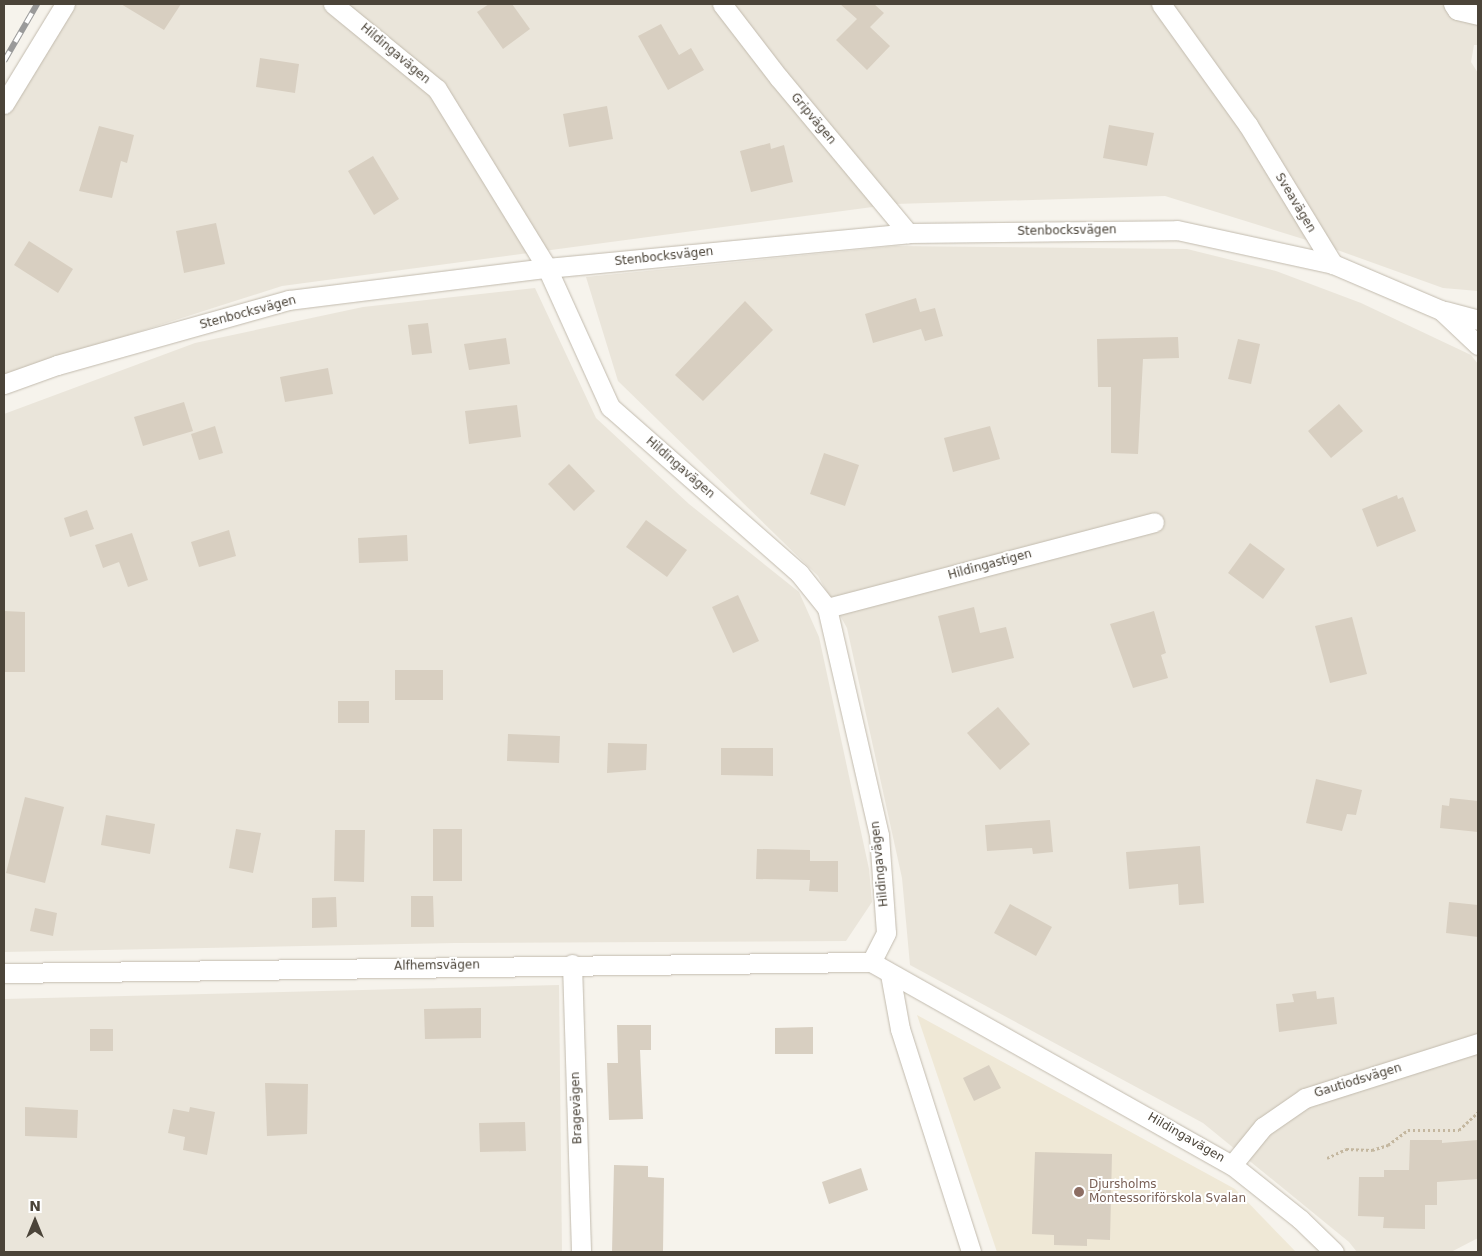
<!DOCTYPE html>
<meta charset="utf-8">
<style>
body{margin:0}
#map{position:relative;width:1482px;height:1256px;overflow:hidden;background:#f6f3ec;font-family:"DejaVu Sans",sans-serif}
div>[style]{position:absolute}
.residential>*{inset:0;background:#eae5da}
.education>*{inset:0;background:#efe8d6}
.building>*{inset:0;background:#d8cfc1}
.path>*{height:3px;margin-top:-1.5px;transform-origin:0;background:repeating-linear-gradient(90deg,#c4b79f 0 2.5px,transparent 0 5px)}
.roads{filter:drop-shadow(0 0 1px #c2bbae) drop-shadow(0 0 1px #c2bbae)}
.street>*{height:19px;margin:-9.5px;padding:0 9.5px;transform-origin:9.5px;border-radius:9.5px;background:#fff}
.rail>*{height:5.5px;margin-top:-2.75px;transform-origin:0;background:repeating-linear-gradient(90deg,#fff 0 11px,#9a9a9a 0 22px);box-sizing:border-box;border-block:1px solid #9a9a9a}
.dots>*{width:14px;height:14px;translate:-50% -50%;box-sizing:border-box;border:2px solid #fff;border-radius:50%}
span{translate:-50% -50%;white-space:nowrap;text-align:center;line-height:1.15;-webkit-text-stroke:4px #fff;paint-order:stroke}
.street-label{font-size:12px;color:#4b4439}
.education-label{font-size:12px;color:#785e54}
.left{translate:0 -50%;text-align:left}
.frame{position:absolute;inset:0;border:5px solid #4b4439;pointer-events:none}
.north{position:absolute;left:10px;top:1196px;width:50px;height:50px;-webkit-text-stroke:4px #fff;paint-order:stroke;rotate:0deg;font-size:14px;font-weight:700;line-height:20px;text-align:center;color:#4b4439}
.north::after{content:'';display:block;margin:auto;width:18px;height:22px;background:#4b4439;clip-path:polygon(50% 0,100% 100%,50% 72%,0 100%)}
</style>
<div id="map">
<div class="residential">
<div style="clip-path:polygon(62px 4px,1478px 4px,1478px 45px,1474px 45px,1471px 62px,1478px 73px,1478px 291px,1443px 288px,1329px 247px,1165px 196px,895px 204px,282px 286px,4px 375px,4px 107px)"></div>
<div style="clip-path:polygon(895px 246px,1187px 249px,1276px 271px,1361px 303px,1471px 355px,1478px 364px,1478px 1238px,1451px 1252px,1357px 1252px,1349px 1242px,1203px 1123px,910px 965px,902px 878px,847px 628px,818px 576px,618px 381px,586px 277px)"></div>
<div style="clip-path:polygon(535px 288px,596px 418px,689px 504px,799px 592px,819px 637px,869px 869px,872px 902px,846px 941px,455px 943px,4px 952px,4px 414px,195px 343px,363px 307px)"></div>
<div style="clip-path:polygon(559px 985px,562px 1252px,4px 1252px,4px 999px)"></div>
</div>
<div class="education">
<div style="clip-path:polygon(917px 1015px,1235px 1189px,1296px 1252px,997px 1252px)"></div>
</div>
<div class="building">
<div style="clip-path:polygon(121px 4px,181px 4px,164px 30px)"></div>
<div style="clip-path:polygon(489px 4px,512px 4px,530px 29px,503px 49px,477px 12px)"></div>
<div style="clip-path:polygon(840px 4px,874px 4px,884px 13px,870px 27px,890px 46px,867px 70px,836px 40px,857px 19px)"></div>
<div style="clip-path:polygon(661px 24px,679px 55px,691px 48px,704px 70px,668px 90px,638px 36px)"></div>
<div style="clip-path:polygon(260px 58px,299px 64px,295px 93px,256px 87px)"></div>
<div style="clip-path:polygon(607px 106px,613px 139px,569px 147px,563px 114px)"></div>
<div style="clip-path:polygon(1109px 125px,1154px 133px,1147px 166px,1103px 158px)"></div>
<div style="clip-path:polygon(99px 126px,134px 135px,127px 163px,121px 161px,112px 198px,79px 191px)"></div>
<div style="clip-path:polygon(770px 143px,771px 149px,784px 145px,793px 182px,751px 192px,740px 151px)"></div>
<div style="clip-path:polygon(373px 156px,399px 199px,374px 215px,348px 171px)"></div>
<div style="clip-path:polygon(216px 223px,225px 264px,184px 273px,176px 231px)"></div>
<div style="clip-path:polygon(29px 241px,73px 269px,58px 293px,14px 265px)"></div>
<div style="clip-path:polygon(916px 298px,920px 312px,935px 308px,943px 336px,925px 341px,921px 329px,873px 343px,865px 314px)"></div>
<div style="clip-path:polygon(745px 301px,773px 330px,703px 401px,675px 375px)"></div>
<div style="clip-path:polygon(428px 323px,432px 353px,412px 355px,408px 325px)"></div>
<div style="clip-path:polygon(1178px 337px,1179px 358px,1143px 359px,1138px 454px,1111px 453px,1111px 387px,1098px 387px,1097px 339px)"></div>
<div style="clip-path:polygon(506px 338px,510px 364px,469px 370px,464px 344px)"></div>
<div style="clip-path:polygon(1238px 339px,1260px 344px,1251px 384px,1228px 379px)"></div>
<div style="clip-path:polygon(328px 368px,333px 394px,285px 402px,280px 377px)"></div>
<div style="clip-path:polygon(184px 402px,193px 431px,143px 446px,134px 417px)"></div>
<div style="clip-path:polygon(1339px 404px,1363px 431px,1331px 458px,1308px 431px)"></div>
<div style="clip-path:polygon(517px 405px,521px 437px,469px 444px,465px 411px)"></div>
<div style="clip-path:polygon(215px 426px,223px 453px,199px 460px,191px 434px)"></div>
<div style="clip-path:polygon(990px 426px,1000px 459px,953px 472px,944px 438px)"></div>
<div style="clip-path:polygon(824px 453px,859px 465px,845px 506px,810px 494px)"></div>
<div style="clip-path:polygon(569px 464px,595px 491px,574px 511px,548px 484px)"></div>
<div style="clip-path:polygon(1397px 495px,1398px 499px,1403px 497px,1416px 531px,1377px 547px,1362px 509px)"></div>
<div style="clip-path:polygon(87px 510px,94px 529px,70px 537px,64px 518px)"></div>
<div style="clip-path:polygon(646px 520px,687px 550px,667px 577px,626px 547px)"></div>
<div style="clip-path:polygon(229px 530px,236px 556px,199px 567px,191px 542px)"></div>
<div style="clip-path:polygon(132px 533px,148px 580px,128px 587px,119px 562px,103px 568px,95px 545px)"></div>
<div style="clip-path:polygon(407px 535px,408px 561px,359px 563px,358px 538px)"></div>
<div style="clip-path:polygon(1250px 543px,1285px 569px,1263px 599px,1228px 573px)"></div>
<div style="clip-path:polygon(738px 595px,759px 641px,733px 653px,712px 607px)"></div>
<div style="clip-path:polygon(974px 607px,980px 633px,1006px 627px,1014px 658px,952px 673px,938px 616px)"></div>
<div style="clip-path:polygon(4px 611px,25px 612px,25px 672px,4px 672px)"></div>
<div style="clip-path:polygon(1154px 611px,1166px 653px,1161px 655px,1168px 678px,1133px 688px,1110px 624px)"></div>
<div style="clip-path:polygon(1352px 617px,1367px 674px,1330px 683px,1315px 626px)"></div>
<div style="clip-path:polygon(395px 670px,443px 670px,443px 700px,395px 700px)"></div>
<div style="clip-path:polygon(338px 701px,369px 701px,369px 723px,338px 723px)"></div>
<div style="clip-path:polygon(998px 707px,1030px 744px,1000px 770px,967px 733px)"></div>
<div style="clip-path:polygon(508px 734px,560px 736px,559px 763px,507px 761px)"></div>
<div style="clip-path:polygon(608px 743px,647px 744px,646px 770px,607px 773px)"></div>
<div style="clip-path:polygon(721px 748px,773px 748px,773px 776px,721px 775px)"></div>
<div style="clip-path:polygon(1316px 779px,1362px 790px,1356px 815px,1347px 814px,1342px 831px,1306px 823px)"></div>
<div style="clip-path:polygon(25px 797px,64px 807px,45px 883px,6px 873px)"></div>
<div style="clip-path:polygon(1450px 798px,1478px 801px,1478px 832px,1440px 828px,1442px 805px,1449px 806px)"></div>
<div style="clip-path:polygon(106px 815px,155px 824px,150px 854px,101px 845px)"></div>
<div style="clip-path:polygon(1050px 820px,1053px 852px,1033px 854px,1032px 848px,987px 851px,985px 825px)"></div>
<div style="clip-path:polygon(236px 829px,261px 833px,253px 873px,229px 868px)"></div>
<div style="clip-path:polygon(433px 829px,462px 829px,462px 881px,433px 881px)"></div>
<div style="clip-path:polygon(335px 830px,365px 830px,364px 882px,334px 881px)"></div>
<div style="clip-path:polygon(1200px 846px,1204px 903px,1179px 905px,1178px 884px,1129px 889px,1126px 852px)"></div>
<div style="clip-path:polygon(757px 849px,810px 850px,810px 861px,838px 861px,838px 892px,809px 891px,810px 880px,756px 879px)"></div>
<div style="clip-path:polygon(411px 896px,433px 896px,434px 927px,411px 927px)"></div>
<div style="clip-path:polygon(336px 897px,337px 927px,312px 928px,312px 898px)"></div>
<div style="clip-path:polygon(1449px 902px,1478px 905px,1478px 937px,1446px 933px)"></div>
<div style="clip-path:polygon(1010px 904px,1052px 927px,1036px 956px,994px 933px)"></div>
<div style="clip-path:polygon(35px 908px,57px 913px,53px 936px,30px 931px)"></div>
<div style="clip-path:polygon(1316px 991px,1317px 999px,1334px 997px,1337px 1024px,1279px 1032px,1276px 1004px,1294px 1002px,1292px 994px)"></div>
<div style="clip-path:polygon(481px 1008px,481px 1038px,425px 1039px,424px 1009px)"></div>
<div style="clip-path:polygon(617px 1025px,651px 1025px,651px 1050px,640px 1050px,643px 1119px,609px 1120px,607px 1063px,618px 1063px)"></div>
<div style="clip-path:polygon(813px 1027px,813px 1054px,775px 1054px,775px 1028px)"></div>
<div style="clip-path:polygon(90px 1029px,113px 1029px,113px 1051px,90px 1051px)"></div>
<div style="clip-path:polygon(989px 1065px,1001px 1088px,974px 1101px,963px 1078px)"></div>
<div style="clip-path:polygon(265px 1083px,308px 1084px,307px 1134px,267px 1136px)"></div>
<div style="clip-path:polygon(25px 1107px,78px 1110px,77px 1138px,25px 1136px)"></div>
<div style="clip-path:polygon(190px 1107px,215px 1112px,207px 1155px,183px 1150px,185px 1137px,168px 1133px,173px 1109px,189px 1112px)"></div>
<div style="clip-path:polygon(525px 1122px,526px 1151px,480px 1152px,479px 1123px)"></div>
<div style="clip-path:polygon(1410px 1140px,1442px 1140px,1442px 1143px,1478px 1140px,1478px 1179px,1437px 1182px,1437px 1205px,1425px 1205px,1425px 1229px,1383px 1228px,1384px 1217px,1358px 1216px,1359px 1177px,1384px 1177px,1384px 1170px,1409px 1170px)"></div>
<div style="clip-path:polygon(1035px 1152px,1112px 1154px,1110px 1240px,1087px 1239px,1087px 1246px,1054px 1245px,1054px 1235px,1032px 1234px)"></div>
<div style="clip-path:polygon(614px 1165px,648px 1166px,648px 1177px,664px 1178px,663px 1252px,612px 1252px)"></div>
<div style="clip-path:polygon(861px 1168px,868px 1190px,829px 1204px,822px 1182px)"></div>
</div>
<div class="path">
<div style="left:1327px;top:1158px;width:21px;rotate:-25deg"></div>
<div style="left:1346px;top:1149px;width:26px;rotate:2deg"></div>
<div style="left:1372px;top:1150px;width:17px;rotate:-17deg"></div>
<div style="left:1388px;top:1145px;width:25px;rotate:-37deg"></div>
<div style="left:1408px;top:1130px;width:51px"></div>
<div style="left:1459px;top:1130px;width:26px;rotate:-43deg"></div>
</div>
<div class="roads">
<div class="street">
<div style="left:333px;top:4px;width:134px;rotate:39.3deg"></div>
<div style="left:437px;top:89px;width:210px;rotate:58.4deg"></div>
<div style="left:547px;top:268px;width:153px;rotate:65.6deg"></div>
<div style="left:610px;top:407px;width:252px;rotate:41.3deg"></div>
<div style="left:799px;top:573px;width:45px;rotate:51.3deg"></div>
<div style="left:827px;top:608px;width:233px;rotate:77.1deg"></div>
<div style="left:879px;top:835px;width:98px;rotate:85.9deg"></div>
<div style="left:886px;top:933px;width:33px;rotate:117deg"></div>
<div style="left:871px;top:962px;width:414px;rotate:29.4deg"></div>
<div style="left:1232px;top:1165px;width:87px;rotate:38.5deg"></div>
<div style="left:1300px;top:1219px;width:47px;rotate:44.1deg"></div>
<div style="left:722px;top:4px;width:93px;rotate:52.4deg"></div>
<div style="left:779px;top:78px;width:202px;rotate:50.2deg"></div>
<div style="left:1161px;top:4px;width:149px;rotate:54.3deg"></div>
<div style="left:1248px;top:125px;width:163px;rotate:58.6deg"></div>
<div style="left:1333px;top:264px;width:117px;rotate:23.1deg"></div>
<div style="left:1441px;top:310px;width:51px;rotate:43.4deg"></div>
<div style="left:1453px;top:4px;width:7px;rotate:56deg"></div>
<div style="left:1457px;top:10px;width:22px;rotate:13deg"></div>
<div style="left:4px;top:104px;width:117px;rotate:-58.6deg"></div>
<div style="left:1445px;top:311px;width:34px;rotate:15deg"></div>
<div style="left:4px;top:384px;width:56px;rotate:-19.7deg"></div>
<div style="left:57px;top:365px;width:241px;rotate:-15.7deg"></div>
<div style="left:289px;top:300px;width:260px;rotate:-7.1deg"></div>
<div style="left:547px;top:268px;width:363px;rotate:-5.5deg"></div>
<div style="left:908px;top:233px;width:269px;rotate:-0.6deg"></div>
<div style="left:1177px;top:230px;width:160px;rotate:12.3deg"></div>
<div style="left:827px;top:608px;width:338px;rotate:-14.7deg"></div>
<div style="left:572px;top:964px;width:288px;rotate:88.2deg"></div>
<div style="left:4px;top:973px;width:867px;rotate:-0.73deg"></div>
<div style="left:890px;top:974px;width:56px;rotate:79.7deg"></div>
<div style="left:900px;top:1029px;width:234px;rotate:72.3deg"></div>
<div style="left:1232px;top:1165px;width:49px;rotate:-50.8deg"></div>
<div style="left:1263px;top:1127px;width:51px;rotate:-34.6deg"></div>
<div style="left:1305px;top:1098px;width:182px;rotate:-17.6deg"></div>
</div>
</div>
<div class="rail">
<div style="left:4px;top:61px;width:66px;rotate:-59.9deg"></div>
</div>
<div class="dots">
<div style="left:1079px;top:1192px;background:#8d6e63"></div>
</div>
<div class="street-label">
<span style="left:395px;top:54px;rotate:40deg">Hildingavägen</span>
<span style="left:813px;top:119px;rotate:50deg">Gripvägen</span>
<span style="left:1295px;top:203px;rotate:59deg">Sveavägen</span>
<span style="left:1067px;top:231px;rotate:-1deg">Stenbocksvägen</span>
<span style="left:664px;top:257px;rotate:-6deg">Stenbocksvägen</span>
<span style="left:248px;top:313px;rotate:-15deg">Stenbocksvägen</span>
<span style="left:680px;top:468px;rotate:41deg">Hildingavägen</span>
<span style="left:990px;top:565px;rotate:-15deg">Hildingastigen</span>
<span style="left:880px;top:864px;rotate:-96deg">Hildingavägen</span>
<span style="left:437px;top:966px;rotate:-1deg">Alfhemsvägen</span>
<span style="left:1358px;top:1081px;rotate:-17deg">Gautiodsvägen</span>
<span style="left:577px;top:1108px;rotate:-92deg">Bragevägen</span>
<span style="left:1186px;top:1138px;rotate:30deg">Hildingavägen</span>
</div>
<div class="education-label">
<span class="left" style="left:1089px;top:1192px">Djursholms<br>Montessoriförskola Svalan</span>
</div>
<div class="frame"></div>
<div class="north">N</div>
</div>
